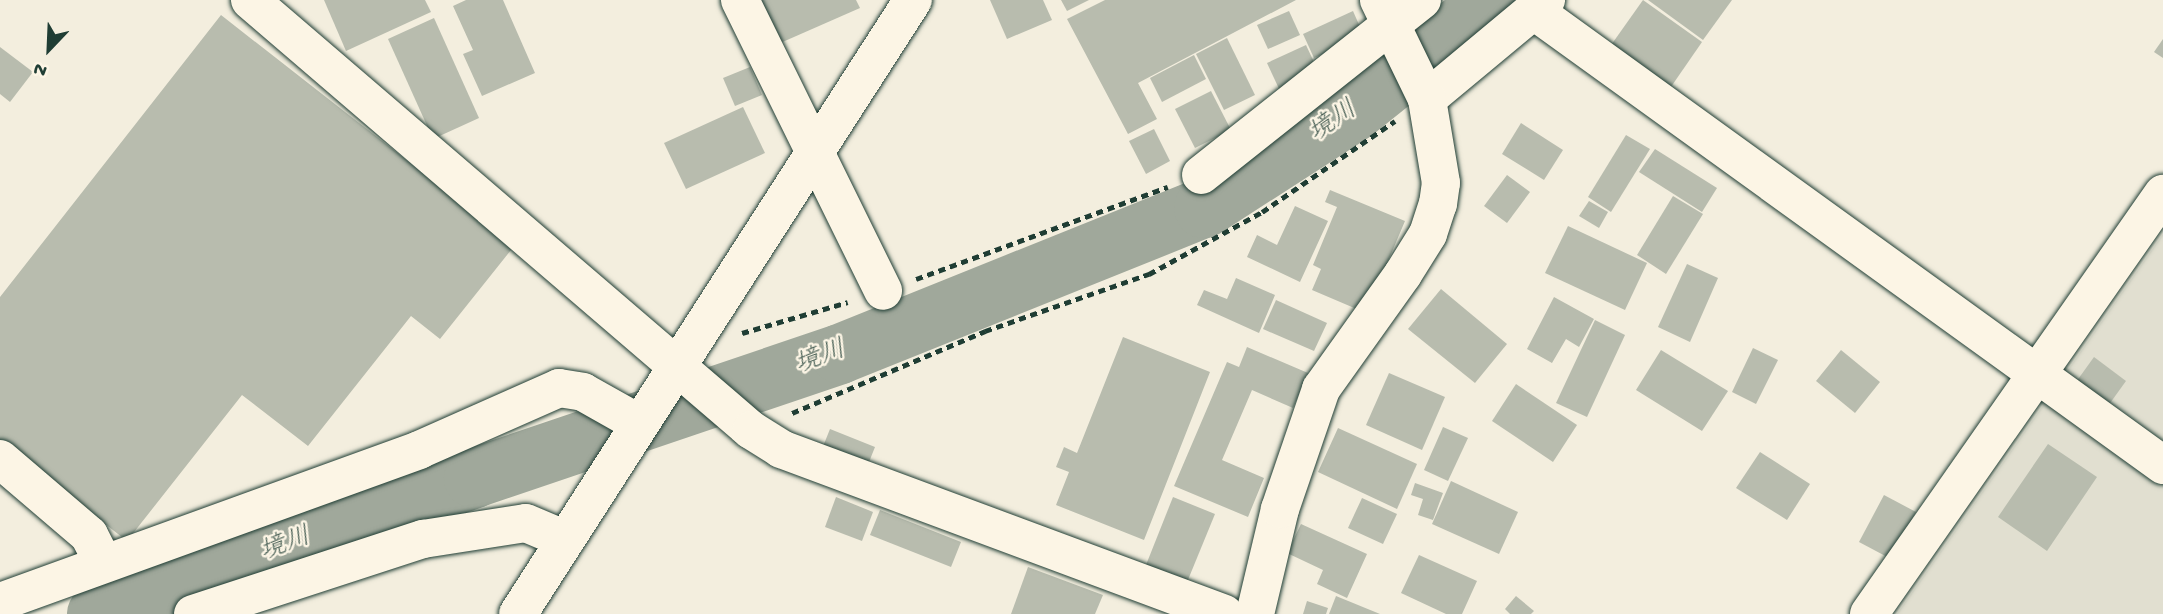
<!DOCTYPE html>
<meta charset="utf-8">
<style>
body{margin:0}
#map{position:relative;width:2163px;height:614px;overflow:hidden;background:#f3eede;font-family:"Gochi Hand","Klee One",sans-serif}
div>[style]{position:absolute}
.built>*{inset:0;background:#e1dfd0}
.river>*{height:60px;margin:-30px;padding:0 30px;transform-origin:30px;border-radius:30px;background:#a0a89b}
.building>*{inset:0;background:#b8bcae}
.path>*{height:4.5px;margin-top:-2.25px;transform-origin:0;background:repeating-linear-gradient(90deg,#1f3d34 0 7px,transparent 0 12px)}
.roads{filter:drop-shadow(0 0 2px #1f3d34) drop-shadow(0 0 2px #1f3d34)}
.street>*{height:38px;margin:-19px;padding:0 19px;transform-origin:19px;border-radius:19px;background:#fcf5e5}
span{translate:-50% -50%;white-space:nowrap;text-align:center;line-height:1.15;-webkit-text-stroke:5px #fcf5e5;paint-order:stroke}
.water-label{font-size:26px;color:#465d53;font-style:italic}
.north{position:absolute;left:14px;top:14px;width:70px;height:70px;-webkit-text-stroke:5px #fcf5e5;paint-order:stroke;rotate:203deg;font-size:19px;font-weight:700;line-height:28px;text-align:center;color:#1f3d34}
.north::after{content:'';display:block;margin:auto;width:24px;height:32px;background:#1f3d34;clip-path:polygon(50% 0,100% 100%,50% 72%,0 100%)}
</style>
<div id="map">
<div class="built">
<div style="clip-path:polygon(2163px 234px,2163px 614px,1897px 614px)"></div>
</div>
<div class="river">
<div style="left:97px;top:614px;width:401px;rotate:-19.8deg"></div>
<div style="left:474px;top:478px;width:386px;rotate:-18.7deg"></div>
<div style="left:840px;top:354px;width:392px;rotate:-21.9deg"></div>
<div style="left:1204px;top:208px;width:177px;rotate:-32.8deg"></div>
<div style="left:1353px;top:112px;width:179px;rotate:-38.7deg"></div>
</div>
<div class="building">
<div style="clip-path:polygon(324px 0,425px 0,431px 12px,346px 51px)"></div>
<div style="clip-path:polygon(466px 0,503px 0,535px 73px,482px 96px,463px 54px,473px 50px,453px 6px)"></div>
<div style="clip-path:polygon(758px 0,856px 0,860px 8px,778px 44px)"></div>
<div style="clip-path:polygon(990px 0,1043px 0,1052px 20px,1007px 39px)"></div>
<div style="clip-path:polygon(1061px 0,1089px 0,1067px 11px)"></div>
<div style="clip-path:polygon(1105px 0,1296px 0,1138px 83px,1157px 119px,1128px 134px,1067px 19px)"></div>
<div style="clip-path:polygon(1643px 0,1702px 42px,1664px 97px,1604px 55px)"></div>
<div style="clip-path:polygon(1648px 0,1732px 0,1703px 40px)"></div>
<div style="clip-path:polygon(1289px 11px,1300px 35px,1268px 49px,1257px 25px)"></div>
<div style="clip-path:polygon(1353px 11px,1364px 36px,1314px 58px,1303px 34px)"></div>
<div style="clip-path:polygon(221px 15px,515px 245px,440px 339px,411px 316px,308px 446px,242px 395px,127px 541px,0 442px,0 297px)"></div>
<div style="clip-path:polygon(434px 18px,479px 118px,433px 139px,388px 39px)"></div>
<div style="clip-path:polygon(1227px 38px,1255px 95px,1224px 110px,1196px 54px)"></div>
<div style="clip-path:polygon(2163px 39px,2163px 58px,2154px 52px)"></div>
<div style="clip-path:polygon(1306px 45px,1320px 75px,1281px 93px,1267px 63px)"></div>
<div style="clip-path:polygon(0 47px,33px 72px,10px 102px,0 94px)"></div>
<div style="clip-path:polygon(1194px 55px,1206px 79px,1162px 102px,1150px 78px)"></div>
<div style="clip-path:polygon(750px 67px,762px 95px,735px 106px,723px 78px)"></div>
<div style="clip-path:polygon(1211px 91px,1231px 130px,1195px 148px,1175px 109px)"></div>
<div style="clip-path:polygon(743px 107px,765px 153px,686px 189px,664px 143px)"></div>
<div style="clip-path:polygon(1521px 123px,1563px 150px,1544px 180px,1502px 154px)"></div>
<div style="clip-path:polygon(1154px 129px,1170px 161px,1146px 174px,1129px 141px)"></div>
<div style="clip-path:polygon(1626px 135px,1650px 149px,1611px 212px,1588px 197px)"></div>
<div style="clip-path:polygon(1655px 149px,1717px 188px,1702px 212px,1639px 172px)"></div>
<div style="clip-path:polygon(1507px 175px,1530px 192px,1507px 223px,1484px 206px)"></div>
<div style="clip-path:polygon(1330px 190px,1405px 221px,1366px 313px,1312px 290px,1321px 269px,1313px 265px,1337px 207px,1325px 202px)"></div>
<div style="clip-path:polygon(1673px 196px,1703px 214px,1666px 274px,1637px 255px)"></div>
<div style="clip-path:polygon(1589px 201px,1608px 212px,1599px 228px,1579px 216px)"></div>
<div style="clip-path:polygon(1295px 206px,1328px 221px,1300px 282px,1247px 257px,1257px 235px,1277px 245px)"></div>
<div style="clip-path:polygon(1568px 226px,1647px 263px,1625px 310px,1545px 273px)"></div>
<div style="clip-path:polygon(1687px 264px,1718px 278px,1690px 342px,1658px 327px)"></div>
<div style="clip-path:polygon(1236px 278px,1275px 295px,1259px 333px,1197px 305px,1204px 290px,1227px 299px)"></div>
<div style="clip-path:polygon(1441px 289px,1507px 344px,1475px 383px,1408px 329px)"></div>
<div style="clip-path:polygon(1554px 297px,1594px 319px,1579px 347px,1566px 339px,1552px 363px,1527px 349px)"></div>
<div style="clip-path:polygon(1276px 300px,1327px 323px,1314px 351px,1263px 329px)"></div>
<div style="clip-path:polygon(1595px 320px,1625px 335px,1587px 417px,1556px 403px)"></div>
<div style="clip-path:polygon(1123px 337px,1210px 372px,1144px 540px,1056px 505px,1069px 472px,1056px 467px,1064px 447px,1077px 453px)"></div>
<div style="clip-path:polygon(1247px 347px,1308px 373px,1293px 408px,1252px 390px,1222px 460px,1264px 478px,1248px 517px,1174px 486px,1227px 362px,1239px 367px)"></div>
<div style="clip-path:polygon(1753px 348px,1778px 360px,1756px 404px,1732px 392px)"></div>
<div style="clip-path:polygon(1661px 350px,1728px 391px,1702px 431px,1636px 390px)"></div>
<div style="clip-path:polygon(1841px 350px,1880px 382px,1855px 413px,1816px 381px)"></div>
<div style="clip-path:polygon(2094px 357px,2126px 381px,2108px 406px,2076px 382px)"></div>
<div style="clip-path:polygon(1389px 373px,1445px 397px,1422px 450px,1366px 425px)"></div>
<div style="clip-path:polygon(1516px 384px,1577px 425px,1553px 462px,1492px 421px)"></div>
<div style="clip-path:polygon(1443px 427px,1468px 438px,1448px 481px,1424px 470px)"></div>
<div style="clip-path:polygon(1338px 428px,1417px 464px,1397px 509px,1318px 472px)"></div>
<div style="clip-path:polygon(830px 429px,875px 447px,865px 472px,820px 454px)"></div>
<div style="clip-path:polygon(2048px 444px,2097px 477px,2047px 551px,1998px 517px)"></div>
<div style="clip-path:polygon(1760px 452px,1810px 484px,1787px 520px,1736px 488px)"></div>
<div style="clip-path:polygon(1451px 481px,1518px 512px,1499px 554px,1432px 524px)"></div>
<div style="clip-path:polygon(1415px 483px,1443px 493px,1433px 520px,1418px 515px,1423px 499px,1411px 495px)"></div>
<div style="clip-path:polygon(1884px 495px,1916px 512px,1891px 559px,1859px 542px)"></div>
<div style="clip-path:polygon(836px 497px,873px 512px,862px 541px,825px 527px)"></div>
<div style="clip-path:polygon(1173px 497px,1215px 514px,1183px 592px,1142px 575px)"></div>
<div style="clip-path:polygon(1362px 498px,1397px 514px,1383px 544px,1348px 528px)"></div>
<div style="clip-path:polygon(880px 510px,961px 542px,951px 567px,870px 535px)"></div>
<div style="clip-path:polygon(1301px 524px,1367px 554px,1347px 598px,1317px 584px,1323px 570px,1287px 553px)"></div>
<div style="clip-path:polygon(1419px 555px,1477px 581px,1462px 614px,1446px 614px,1401px 593px)"></div>
<div style="clip-path:polygon(1028px 567px,1103px 595px,1095px 614px,1011px 614px)"></div>
<div style="clip-path:polygon(1336px 596px,1380px 614px,1329px 614px)"></div>
<div style="clip-path:polygon(1516px 596px,1534px 611px,1531px 614px,1510px 614px,1505px 609px)"></div>
<div style="clip-path:polygon(1307px 601px,1328px 608px,1326px 614px,1303px 614px)"></div>
</div>
<div class="path">
<div style="left:916px;top:279px;width:268px;rotate:-20.1deg"></div>
<div style="left:742px;top:333px;width:110px;rotate:-16.3deg"></div>
<div style="left:792px;top:413px;width:210px;rotate:-23deg"></div>
<div style="left:985px;top:331px;width:174px;rotate:-19.2deg"></div>
<div style="left:1149px;top:274px;width:129px;rotate:-28.8deg"></div>
<div style="left:1262px;top:212px;width:161px;rotate:-34.4deg"></div>
</div>
<div class="roads">
<div class="street">
<div style="left:250px;top:0;width:660px;rotate:40.64deg"></div>
<div style="left:751px;top:430px;width:36px;rotate:32deg"></div>
<div style="left:781px;top:449px;width:473px;rotate:20.4deg"></div>
<div style="left:740px;top:0;width:324px;rotate:63.8deg"></div>
<div style="left:1533px;top:10px;width:777px;rotate:35.84deg"></div>
<div style="left:1427px;top:99px;width:155px;rotate:-39.8deg"></div>
<div style="left:1201px;top:175px;width:282px;rotate:-38.4deg"></div>
<div style="left:0;top:459px;width:117px;rotate:40.5deg"></div>
<div style="left:89px;top:535px;width:30px;rotate:63deg"></div>
<div style="left:0;top:602px;width:446px;rotate:-19.9deg"></div>
<div style="left:419px;top:450px;width:153px;rotate:-23.9deg"></div>
<div style="left:559px;top:388px;width:24px;rotate:9deg"></div>
<div style="left:583px;top:392px;width:65px;rotate:29.3deg"></div>
<div style="left:193px;top:614px;width:242px;rotate:-18.1deg"></div>
<div style="left:423px;top:539px;width:104px;rotate:-8.8deg"></div>
<div style="left:526px;top:523px;width:43px;rotate:23deg"></div>
<div style="left:518px;top:614px;width:730px;rotate:-57.25deg"></div>
<div style="left:1255px;top:614px;width:108px;rotate:-76.6deg"></div>
<div style="left:1280px;top:509px;width:127px;rotate:-71.1deg"></div>
<div style="left:1321px;top:389px;width:141px;rotate:-54.5deg"></div>
<div style="left:1403px;top:274px;width:47px;rotate:-58deg"></div>
<div style="left:1428px;top:234px;width:32px;rotate:-72deg"></div>
<div style="left:1438px;top:204px;width:21px;rotate:-82deg"></div>
<div style="left:1441px;top:183px;width:85px;rotate:-99.5deg"></div>
<div style="left:1427px;top:99px;width:110px;rotate:-115.9deg"></div>
<div style="left:1869px;top:614px;width:513px;rotate:-55.01deg"></div>
</div>
</div>
<div class="water-label">
<span style="left:1334px;top:123px;rotate:-34deg">境川</span>
<span style="left:821px;top:359px;rotate:-20deg">境川</span>
<span style="left:286px;top:546px;rotate:-20deg">境川</span>
</div>
<div class="north">N</div>
</div>
